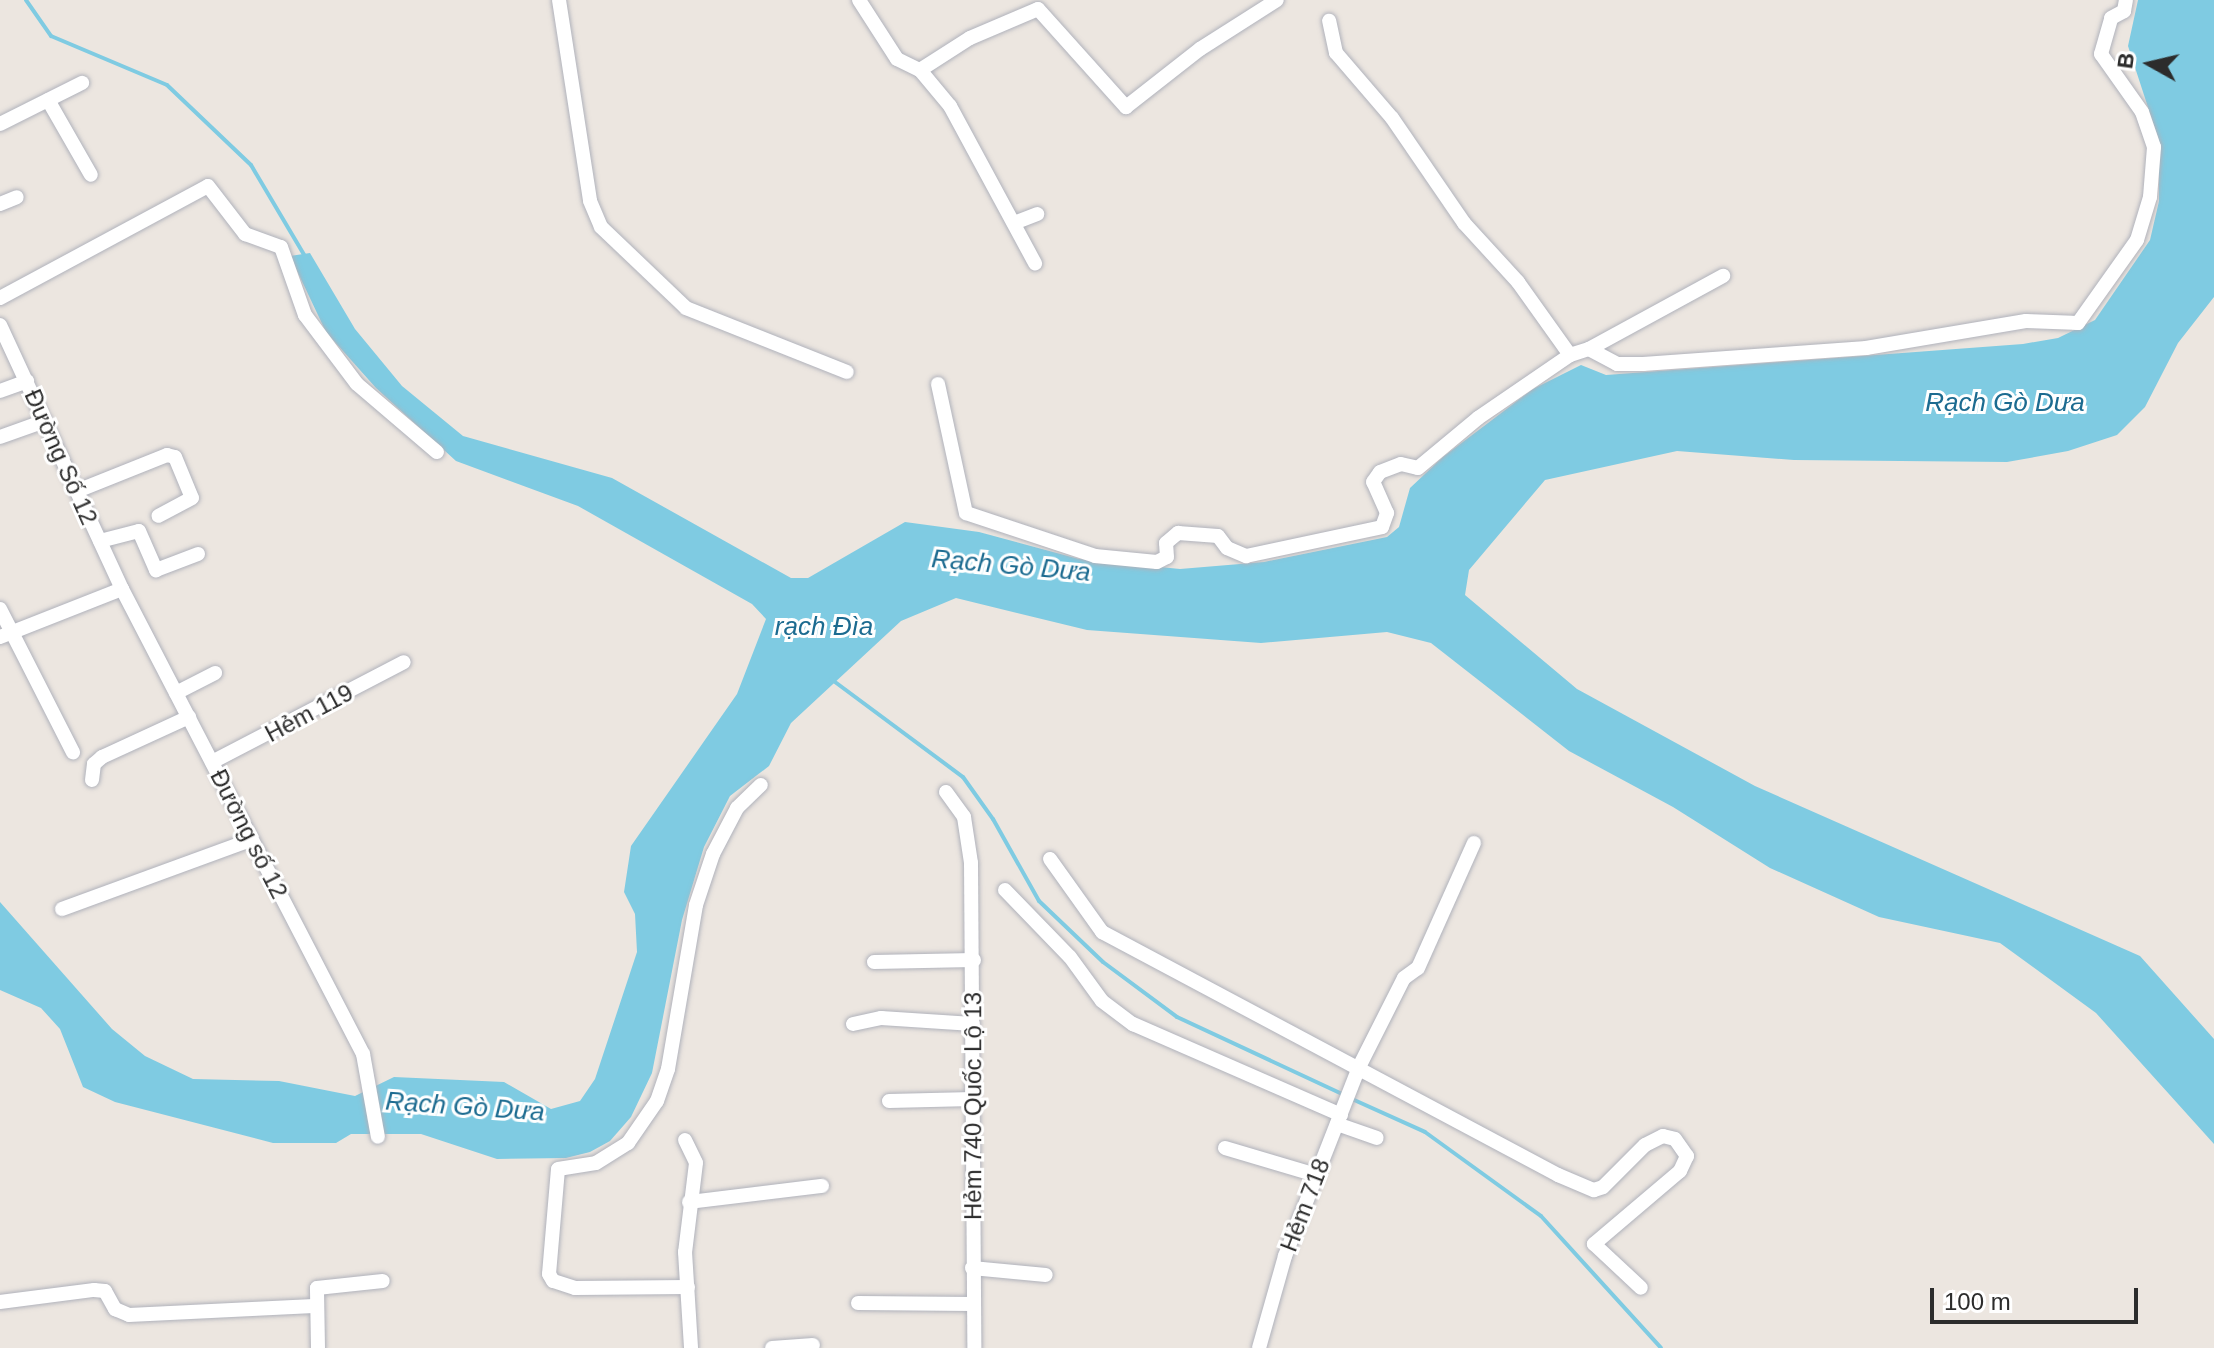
<!DOCTYPE html>
<meta charset="utf-8">
<style>
body{margin:0}
#map{position:relative;width:2214px;height:1348px;overflow:hidden;background:#ece6e0;font-family:Helvetica,sans-serif}
div>[style]{position:absolute}
.water>*{inset:0;background:#7fcbe2}
.stream>*{height:4px;margin:-2px;padding:0 2px;transform-origin:2px;border-radius:2px;background:#7fcbe2}
.roads{filter:drop-shadow(0 0 2px #b0b2bb) drop-shadow(0 0 2px #b0b2bb)}
.minor>*{height:14px;margin:-7px;padding:0 7px;transform-origin:7px;border-radius:7px;background:#fff}
span{translate:-50% -50%;white-space:nowrap;text-align:center;line-height:1.15;-webkit-text-stroke:6px #fff;paint-order:stroke}
.street-label{font-size:24px;color:#2c2c2c}
.water-label{font-size:26px;color:#1c6b90;font-style:italic}
.north{position:absolute;left:2110px;top:24px;width:80px;height:80px;-webkit-text-stroke:6px #fff;paint-order:stroke;rotate:278deg;font-size:22px;font-weight:700;line-height:32px;text-align:center;color:#2c2c2c}
.north::after{content:'';display:block;margin:auto;width:28px;height:36px;background:#2c2c2c;clip-path:polygon(50% 0,100% 100%,50% 72%,0 100%)}
.scale{position:absolute;left:1930px;top:1288px;width:208px;height:36px;box-sizing:border-box;border:4px solid #2c2c2c;border-top:0;padding-left:10px;font-size:24px;line-height:28px;white-space:nowrap;color:#2c2c2c;-webkit-text-stroke:6px #fff;paint-order:stroke}
</style>
<div id="map">
<div class="water">
<div style="clip-path:polygon(2138px 0,2214px 0,2214px 297px,2178px 343px,2145px 407px,2117px 435px,2068px 451px,2007px 462px,1794px 460px,1677px 451px,1545px 480px,1469px 570px,1465px 595px,1577px 689px,1755px 786px,2140px 956px,2214px 1039px,2214px 1144px,2096px 1013px,2000px 943px,1879px 917px,1770px 868px,1673px 807px,1569px 751px,1431px 643px,1387px 632px,1261px 643px,1087px 630px,956px 598px,901px 621px,791px 723px,769px 766px,730px 796px,704px 847px,682px 920px,652px 1073px,631px 1117px,610px 1141px,590px 1152px,566px 1158px,497px 1159px,421px 1134px,351px 1134px,336px 1143px,273px 1143px,115px 1102px,83px 1087px,60px 1029px,41px 1008px,0 990px,0 902px,112px 1029px,145px 1056px,193px 1079px,279px 1081px,355px 1096px,394px 1077px,504px 1082px,551px 1109px,580px 1101px,595px 1079px,637px 952px,635px 914px,624px 892px,631px 846px,737px 694px,766px 619px,752px 604px,578px 506px,456px 461px,376px 388px,326px 332px,290px 256px,310px 253px,355px 329px,402px 386px,463px 436px,612px 478px,791px 578px,808px 578px,905px 522px,979px 532px,1079px 559px,1180px 569px,1264px 562px,1387px 537px,1399px 527px,1410px 488px,1443px 457px,1533px 389px,1581px 365px,1606px 375px,2023px 344px,2058px 338px,2095px 320px,2150px 240px,2159px 201px,2159px 141px,2128px 46px)"></div>
</div>
<div class="stream">
<div style="left:26px;top:0;width:44px;rotate:55.2deg"></div>
<div style="left:51px;top:36px;width:126px;rotate:22.9deg"></div>
<div style="left:167px;top:85px;width:116px;rotate:43.6deg"></div>
<div style="left:251px;top:165px;width:108px;rotate:59.4deg"></div>
<div style="left:831px;top:679px;width:164px;rotate:36.6deg"></div>
<div style="left:963px;top:777px;width:52px;rotate:54.5deg"></div>
<div style="left:993px;top:819px;width:94px;rotate:60.7deg"></div>
<div style="left:1039px;top:901px;width:88px;rotate:43.6deg"></div>
<div style="left:1103px;top:962px;width:92px;rotate:36.6deg"></div>
<div style="left:1177px;top:1017px;width:184px;rotate:25deg"></div>
<div style="left:1352px;top:1099px;width:80px;rotate:24.3deg"></div>
<div style="left:1425px;top:1132px;width:143px;rotate:35.9deg"></div>
<div style="left:1541px;top:1216px;width:178px;rotate:47.7deg"></div>
</div>
<div class="roads">
<div class="minor">
<div style="left:559px;top:0;width:203px;rotate:81.2deg"></div>
<div style="left:590px;top:201px;width:28px;rotate:67deg"></div>
<div style="left:601px;top:227px;width:117px;rotate:43.6deg"></div>
<div style="left:686px;top:308px;width:173px;rotate:21.7deg"></div>
<div style="left:859px;top:0;width:70px;rotate:57.2deg"></div>
<div style="left:897px;top:59px;width:25px;rotate:26deg"></div>
<div style="left:920px;top:70px;width:47px;rotate:50.2deg"></div>
<div style="left:950px;top:106px;width:179px;rotate:61.6deg"></div>
<div style="left:920px;top:70px;width:59px;rotate:-32.6deg"></div>
<div style="left:970px;top:38px;width:74px;rotate:-23.1deg"></div>
<div style="left:1038px;top:9px;width:132px;rotate:48.1deg"></div>
<div style="left:1126px;top:107px;width:94px;rotate:-38.1deg"></div>
<div style="left:1200px;top:49px;width:91px;rotate:-32.5deg"></div>
<div style="left:48px;top:100px;width:86px;rotate:60.2deg"></div>
<div style="left:0;top:124px;width:92px;rotate:-26.6deg"></div>
<div style="left:0;top:204px;width:18px;rotate:-22deg"></div>
<div style="left:1014px;top:223px;width:25px;rotate:-21deg"></div>
<div style="left:0;top:298px;width:236px;rotate:-28.3deg"></div>
<div style="left:208px;top:186px;width:61px;rotate:52.4deg"></div>
<div style="left:245px;top:234px;width:38px;rotate:20deg"></div>
<div style="left:281px;top:247px;width:72px;rotate:70.6deg"></div>
<div style="left:305px;top:315px;width:86px;rotate:53deg"></div>
<div style="left:357px;top:384px;width:105px;rotate:40.4deg"></div>
<div style="left:0;top:325px;width:291px;rotate:65.2deg"></div>
<div style="left:122px;top:589px;width:524px;rotate:62.6deg"></div>
<div style="left:363px;top:1054px;width:84px;rotate:79.8deg"></div>
<div style="left:1589px;top:349px;width:153px;rotate:-28.6deg"></div>
<div style="left:1570px;top:355px;width:20px;rotate:-18deg"></div>
<div style="left:1589px;top:349px;width:32px;rotate:28deg"></div>
<div style="left:1617px;top:364px;width:26px"></div>
<div style="left:1643px;top:364px;width:224px;rotate:-4.1deg"></div>
<div style="left:1866px;top:348px;width:162px;rotate:-9.6deg"></div>
<div style="left:2026px;top:321px;width:52px;rotate:2.2deg"></div>
<div style="left:2078px;top:323px;width:102px;rotate:-54.6deg"></div>
<div style="left:2137px;top:240px;width:45px;rotate:-73.2deg"></div>
<div style="left:2150px;top:197px;width:50px;rotate:-85.4deg"></div>
<div style="left:2154px;top:147px;width:37px;rotate:-109deg"></div>
<div style="left:2142px;top:112px;width:71px;rotate:-125.3deg"></div>
<div style="left:2101px;top:54px;width:37px;rotate:-74deg"></div>
<div style="left:2111px;top:18px;width:15px;rotate:-28deg"></div>
<div style="left:2124px;top:11px;width:11px;rotate:-80deg"></div>
<div style="left:938px;top:384px;width:132px;rotate:77.8deg"></div>
<div style="left:966px;top:513px;width:136px;rotate:18.4deg"></div>
<div style="left:1095px;top:556px;width:62px;rotate:5.5deg"></div>
<div style="left:1157px;top:562px;width:11px;rotate:-27deg"></div>
<div style="left:1167px;top:557px;width:14px;rotate:-94deg"></div>
<div style="left:1166px;top:543px;width:16px;rotate:-40deg"></div>
<div style="left:1178px;top:533px;width:40px;rotate:4.3deg"></div>
<div style="left:1218px;top:536px;width:15px;rotate:53deg"></div>
<div style="left:1227px;top:548px;width:21px;rotate:23deg"></div>
<div style="left:1246px;top:556px;width:139px;rotate:-12deg"></div>
<div style="left:1382px;top:527px;width:15px;rotate:-70deg"></div>
<div style="left:1387px;top:513px;width:34px;rotate:-114deg"></div>
<div style="left:1373px;top:482px;width:12px;rotate:-55deg"></div>
<div style="left:1380px;top:472px;width:22px;rotate:-21deg"></div>
<div style="left:1401px;top:464px;width:17px;rotate:13deg"></div>
<div style="left:1418px;top:468px;width:78px;rotate:-39.8deg"></div>
<div style="left:1478px;top:418px;width:112px;rotate:-34.4deg"></div>
<div style="left:1570px;top:355px;width:90px;rotate:-125.5deg"></div>
<div style="left:1518px;top:282px;width:80px;rotate:-132.5deg"></div>
<div style="left:1464px;top:223px;width:127px;rotate:-124.4deg"></div>
<div style="left:1392px;top:118px;width:86px;rotate:-130.7deg"></div>
<div style="left:1336px;top:53px;width:33px;rotate:-102deg"></div>
<div style="left:0;top:391px;width:29px;rotate:-20deg"></div>
<div style="left:0;top:437px;width:48px;rotate:-19.6deg"></div>
<div style="left:77px;top:491px;width:97px;rotate:-21.8deg"></div>
<div style="left:167px;top:455px;width:8px;rotate:14deg"></div>
<div style="left:175px;top:457px;width:44px;rotate:67.5deg"></div>
<div style="left:192px;top:498px;width:38px;rotate:152deg"></div>
<div style="left:100px;top:541px;width:40px;rotate:-14.4deg"></div>
<div style="left:139px;top:531px;width:43px;rotate:66.4deg"></div>
<div style="left:156px;top:570px;width:45px;rotate:-20.9deg"></div>
<div style="left:0;top:609px;width:161px;rotate:63deg"></div>
<div style="left:0;top:637px;width:131px;rotate:-21.5deg"></div>
<div style="left:176px;top:693px;width:44px;rotate:-27.1deg"></div>
<div style="left:212px;top:762px;width:216px;rotate:-27.5deg"></div>
<div style="left:92px;top:780px;width:16px;rotate:-83deg"></div>
<div style="left:94px;top:764px;width:11px;rotate:-41deg"></div>
<div style="left:102px;top:757px;width:96px;rotate:-24.7deg"></div>
<div style="left:946px;top:792px;width:31px;rotate:54deg"></div>
<div style="left:964px;top:817px;width:47px;rotate:81.3deg"></div>
<div style="left:971px;top:863px;width:485px;rotate:89.6deg"></div>
<div style="left:1050px;top:859px;width:90px;rotate:54.5deg"></div>
<div style="left:1102px;top:932px;width:517px;rotate:28.05deg"></div>
<div style="left:1558px;top:1175px;width:39px;rotate:23deg"></div>
<div style="left:1594px;top:1190px;width:9px;rotate:-18deg"></div>
<div style="left:1603px;top:1187px;width:59px;rotate:-45deg"></div>
<div style="left:1645px;top:1145px;width:20px;rotate:-27deg"></div>
<div style="left:1663px;top:1136px;width:12px;rotate:14deg"></div>
<div style="left:1675px;top:1139px;width:21px;rotate:55deg"></div>
<div style="left:1687px;top:1156px;width:17px;rotate:115deg"></div>
<div style="left:1680px;top:1171px;width:113px;rotate:139.7deg"></div>
<div style="left:1594px;top:1244px;width:64px;rotate:43.1deg"></div>
<div style="left:1005px;top:890px;width:93px;rotate:45.9deg"></div>
<div style="left:1070px;top:957px;width:54px;rotate:54deg"></div>
<div style="left:1102px;top:1001px;width:39px;rotate:37deg"></div>
<div style="left:1133px;top:1024px;width:227px;rotate:23.6deg"></div>
<div style="left:62px;top:909px;width:201px;rotate:-20.1deg"></div>
<div style="left:874px;top:962px;width:100px;rotate:-1.1deg"></div>
<div style="left:853px;top:1024px;width:29px;rotate:-12deg"></div>
<div style="left:881px;top:1018px;width:92px;rotate:3.7deg"></div>
<div style="left:889px;top:1101px;width:84px;rotate:-1.4deg"></div>
<div style="left:1337px;top:1124px;width:42px;rotate:19.3deg"></div>
<div style="left:685px;top:1140px;width:25px;rotate:64deg"></div>
<div style="left:696px;top:1163px;width:90px;rotate:97deg"></div>
<div style="left:685px;top:1252px;width:96px;rotate:86.4deg"></div>
<div style="left:1225px;top:1148px;width:95px;rotate:16.5deg"></div>
<div style="left:689px;top:1202px;width:134px;rotate:-6.9deg"></div>
<div style="left:972px;top:1268px;width:74px;rotate:5.4deg"></div>
<div style="left:688px;top:1287px;width:113px;rotate:179.5deg"></div>
<div style="left:575px;top:1288px;width:23px;rotate:-162deg"></div>
<div style="left:553px;top:1281px;width:8px;rotate:-120deg"></div>
<div style="left:549px;top:1274px;width:105px;rotate:-85.1deg"></div>
<div style="left:558px;top:1169px;width:38px;rotate:-9deg"></div>
<div style="left:596px;top:1163px;width:38px;rotate:-32deg"></div>
<div style="left:628px;top:1143px;width:51px;rotate:-55.4deg"></div>
<div style="left:657px;top:1101px;width:34px;rotate:-71deg"></div>
<div style="left:668px;top:1069px;width:166px;rotate:-80.3deg"></div>
<div style="left:696px;top:905px;width:54px;rotate:-71.6deg"></div>
<div style="left:713px;top:854px;width:52px;rotate:-62.4deg"></div>
<div style="left:737px;top:808px;width:33px;rotate:-44deg"></div>
<div style="left:0;top:1302px;width:95px;rotate:-7.3deg"></div>
<div style="left:94px;top:1290px;width:11px;rotate:5deg"></div>
<div style="left:105px;top:1291px;width:21px;rotate:61deg"></div>
<div style="left:115px;top:1309px;width:15px;rotate:23deg"></div>
<div style="left:129px;top:1315px;width:185px;rotate:-2.8deg"></div>
<div style="left:858px;top:1303px;width:114px;rotate:0.5deg"></div>
<div style="left:318px;top:1348px;width:60px;rotate:-91deg"></div>
<div style="left:317px;top:1288px;width:66px;rotate:-6.1deg"></div>
<div style="left:772px;top:1348px;width:41px;rotate:-4.2deg"></div>
<div style="left:1259px;top:1348px;width:96px;rotate:-74.2deg"></div>
<div style="left:1285px;top:1256px;width:205px;rotate:-68.6deg"></div>
<div style="left:1360px;top:1065px;width:97px;rotate:-63.2deg"></div>
<div style="left:1404px;top:978px;width:17px;rotate:-36deg"></div>
<div style="left:1418px;top:968px;width:137px;rotate:-65.9deg"></div>
</div>
</div>
<div class="street-label">
<span style="left:61px;top:457px;rotate:66deg">Đường Số 12</span>
<span style="left:309px;top:713px;rotate:-28deg">Hẻm 119</span>
<span style="left:249px;top:834px;rotate:63deg">Đường số 12</span>
<span style="left:973px;top:1106px;rotate:-90deg">Hẻm 740 Quốc Lộ 13</span>
<span style="left:1305px;top:1205px;rotate:-69deg">Hẻm 718</span>
</div>
<div class="water-label">
<span style="left:2005px;top:403px">Rạch Gò Dưa</span>
<span style="left:1011px;top:566px;rotate:5deg">Rạch Gò Dưa</span>
<span style="left:824px;top:627px">rạch Đìa</span>
<span style="left:465px;top:1107px;rotate:4deg">Rạch Gò Dưa</span>
</div>
<div class="north">B</div>
<div class="scale">100 m</div>
</div>
